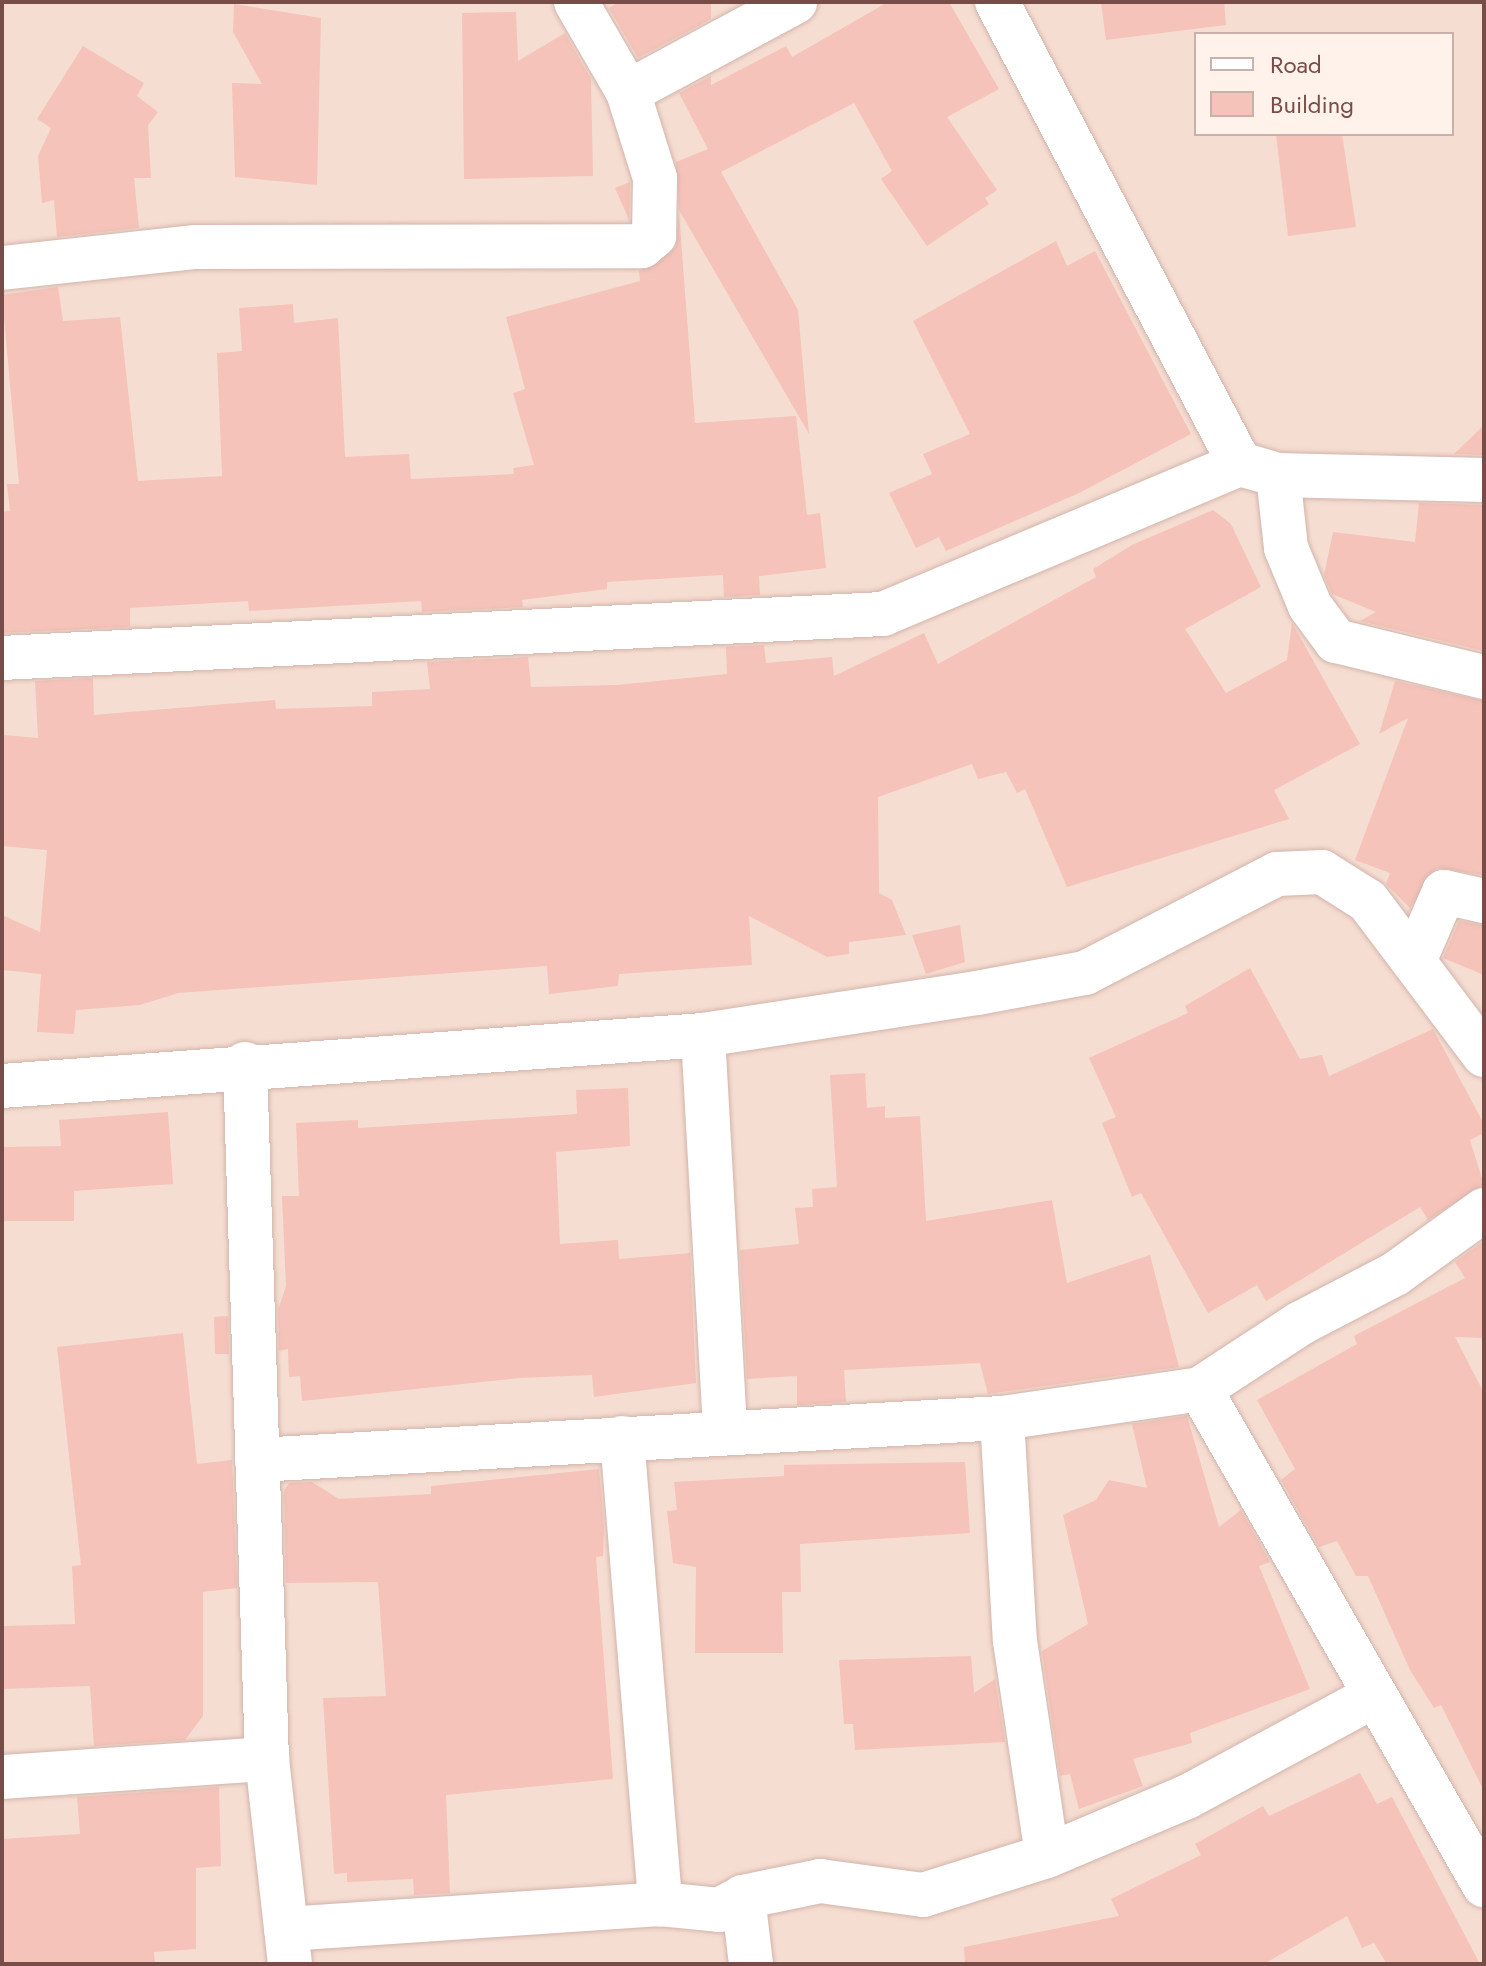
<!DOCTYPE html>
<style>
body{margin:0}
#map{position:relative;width:1486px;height:1966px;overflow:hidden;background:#feede3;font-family:Jost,sans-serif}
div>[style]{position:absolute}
.residential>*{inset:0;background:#f6ddd1}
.building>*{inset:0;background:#f5c3b9}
.roads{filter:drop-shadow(0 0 2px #d2b4ab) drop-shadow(0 0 2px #d2b4ab)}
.minor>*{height:44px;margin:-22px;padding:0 22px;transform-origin:22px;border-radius:22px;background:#fff}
span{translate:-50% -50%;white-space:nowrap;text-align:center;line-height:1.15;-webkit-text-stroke:8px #fff2eb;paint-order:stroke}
.frame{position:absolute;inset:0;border:4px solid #784d47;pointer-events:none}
.legend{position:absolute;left:1194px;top:32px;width:260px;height:104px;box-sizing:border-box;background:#fff2eb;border:2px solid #c9b0a9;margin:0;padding:10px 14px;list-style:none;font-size:24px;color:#784d47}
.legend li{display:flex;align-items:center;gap:16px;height:40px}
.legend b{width:40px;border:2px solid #c9b0a9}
</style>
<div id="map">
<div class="residential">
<div style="clip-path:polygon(evenodd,2px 2px,1484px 2px,1484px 1964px,2px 1964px,2px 2px,1196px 34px,1452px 34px,1452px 134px,1196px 134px,1196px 34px)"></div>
</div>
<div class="building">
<div style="clip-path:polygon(619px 2px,711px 2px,711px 19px,638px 58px,609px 8px)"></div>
<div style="clip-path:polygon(888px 2px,949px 2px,999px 89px,947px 117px,997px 190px,985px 198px,989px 204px,927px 246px,881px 179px,892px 171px,854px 103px,721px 172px,798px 310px,809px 434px,679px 210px,676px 162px,708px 149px,679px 93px,711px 76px,711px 85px,786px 46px,792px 57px)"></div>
<div style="clip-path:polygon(1101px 2px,1224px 2px,1226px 25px,1106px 40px)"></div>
<div style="clip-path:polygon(234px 4px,321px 18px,317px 185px,235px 177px,232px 83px,262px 84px,233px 32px)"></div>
<div style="clip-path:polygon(516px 12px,518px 61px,565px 33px,591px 79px,593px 176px,464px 179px,462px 13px)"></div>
<div style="clip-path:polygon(83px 46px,144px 83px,137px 96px,158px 112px,148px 125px,151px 178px,134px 178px,139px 228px,57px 237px,54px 200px,42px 203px,38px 156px,51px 128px,37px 119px)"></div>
<div style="clip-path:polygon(1276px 134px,1342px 134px,1356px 227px,1288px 236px)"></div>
<div style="clip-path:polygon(630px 182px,629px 220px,615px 188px)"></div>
<div style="clip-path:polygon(679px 213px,695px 423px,796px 416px,807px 515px,820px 513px,826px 568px,759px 576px,760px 595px,724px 597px,723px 575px,607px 582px,607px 589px,522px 600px,523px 607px,422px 612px,421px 601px,249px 611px,248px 601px,130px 608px,130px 627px,2px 633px,2px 512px,10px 511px,7px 484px,19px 484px,2px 295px,58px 287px,63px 321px,120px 317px,138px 481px,222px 476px,217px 353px,242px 351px,239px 308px,293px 304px,294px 323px,338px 318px,345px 457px,409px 454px,411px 479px,514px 474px,513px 468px,534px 465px,513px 393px,525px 389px,506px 317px,640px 281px,639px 271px,676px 247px)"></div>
<div style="clip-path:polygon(1056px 241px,1067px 266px,1095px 251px,1191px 434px,1079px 493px,946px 551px,939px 537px,916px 548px,889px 493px,932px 474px,923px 454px,970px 434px,913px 321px)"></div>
<div style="clip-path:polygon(1484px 425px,1484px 455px,1454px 454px)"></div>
<div style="clip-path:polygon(1419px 503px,1484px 505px,1484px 651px,1360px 621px,1376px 612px,1332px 594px,1324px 575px,1333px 532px,1415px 542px)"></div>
<div style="clip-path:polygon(1213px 510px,1231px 524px,1261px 587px,1185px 629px,1226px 693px,1287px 660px,1292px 623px,1360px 744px,1274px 790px,1289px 819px,1067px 887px,1025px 789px,1017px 793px,1006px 772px,978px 779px,972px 764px,878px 797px,879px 893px,892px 900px,906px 935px,849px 942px,849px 954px,827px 957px,749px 916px,752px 965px,619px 974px,618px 986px,549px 994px,547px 966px,178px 993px,140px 1005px,76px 1010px,74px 1034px,37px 1032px,41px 974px,2px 970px,2px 915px,40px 932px,47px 850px,2px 846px,2px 735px,38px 738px,35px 681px,93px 678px,94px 715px,275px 700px,276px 709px,372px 706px,372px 692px,430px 689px,427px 662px,528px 657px,531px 687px,617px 685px,727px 674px,726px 647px,764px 645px,766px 663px,832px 657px,834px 676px,924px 633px,938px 664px,1096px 577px,1093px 569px,1132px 545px)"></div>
<div style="clip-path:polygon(1395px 681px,1484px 701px,1484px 875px,1437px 868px,1410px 908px,1386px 884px,1390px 873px,1355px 860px,1408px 718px,1379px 734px)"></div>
<div style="clip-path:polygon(1459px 921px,1484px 925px,1484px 975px,1443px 958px)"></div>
<div style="clip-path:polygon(960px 925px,965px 962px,926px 974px,912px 935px)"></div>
<div style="clip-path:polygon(1250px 968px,1300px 1059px,1322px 1055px,1329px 1076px,1433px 1029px,1484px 1124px,1484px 1133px,1470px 1140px,1484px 1185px,1428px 1220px,1420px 1207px,1266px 1301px,1257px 1285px,1208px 1313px,1141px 1193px,1132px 1197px,1102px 1123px,1116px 1117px,1089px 1058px,1188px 1013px,1185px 1006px)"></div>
<div style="clip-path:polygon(865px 1073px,867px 1108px,885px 1106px,885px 1118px,920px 1116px,926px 1221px,1052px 1200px,1067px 1283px,1150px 1255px,1179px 1367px,988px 1394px,980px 1363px,844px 1370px,846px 1402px,797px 1405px,797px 1376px,747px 1379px,740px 1250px,799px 1244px,795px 1208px,813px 1207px,812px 1189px,837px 1187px,830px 1075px)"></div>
<div style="clip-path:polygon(628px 1088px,630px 1146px,556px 1152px,560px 1244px,618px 1240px,619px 1259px,690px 1253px,696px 1383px,594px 1397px,592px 1375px,519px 1378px,302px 1401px,300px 1376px,289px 1377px,288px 1349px,279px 1351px,278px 1310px,286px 1286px,282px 1196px,299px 1196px,296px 1123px,358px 1120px,358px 1128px,577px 1114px,576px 1090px)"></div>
<div style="clip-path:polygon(168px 1112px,173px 1184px,74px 1191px,74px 1221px,2px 1221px,2px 1147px,61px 1146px,59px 1120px)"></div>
<div style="clip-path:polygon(1484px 1241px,1484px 1338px,1455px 1337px,1484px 1393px,1484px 1791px,1441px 1705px,1434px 1708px,1410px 1670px,1368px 1576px,1356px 1576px,1337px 1541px,1319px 1547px,1281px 1480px,1295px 1469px,1257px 1400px,1357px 1344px,1354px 1336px,1465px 1278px,1455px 1262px)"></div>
<div style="clip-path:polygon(228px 1316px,229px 1354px,215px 1354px,214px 1317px)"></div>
<div style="clip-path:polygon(183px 1333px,197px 1464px,232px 1460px,237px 1588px,203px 1592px,203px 1716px,185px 1740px,94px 1746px,90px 1686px,2px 1689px,2px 1626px,75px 1624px,72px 1566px,81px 1565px,57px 1347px)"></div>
<div style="clip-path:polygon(1187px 1416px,1219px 1527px,1241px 1510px,1270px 1562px,1259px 1566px,1310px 1689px,1190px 1733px,1192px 1743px,1133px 1759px,1143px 1786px,1079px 1809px,1070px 1774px,1060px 1776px,1042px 1651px,1088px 1624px,1063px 1515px,1096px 1500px,1109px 1480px,1147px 1488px,1132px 1424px)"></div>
<div style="clip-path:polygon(965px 1462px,970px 1533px,800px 1544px,801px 1592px,782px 1592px,783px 1653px,695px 1653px,696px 1567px,673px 1563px,667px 1511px,677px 1510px,674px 1482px,784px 1476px,784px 1465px)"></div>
<div style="clip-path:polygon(599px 1469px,604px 1526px,603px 1556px,596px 1557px,613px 1779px,446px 1795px,450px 1893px,414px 1895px,413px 1879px,347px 1882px,347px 1873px,334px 1874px,323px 1698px,386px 1696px,378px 1582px,286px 1583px,284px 1491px,289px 1483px,312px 1482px,339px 1499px,431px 1494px,431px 1486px)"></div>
<div style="clip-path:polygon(971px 1656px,974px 1693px,995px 1679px,1005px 1742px,855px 1750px,853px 1724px,844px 1724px,839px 1660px)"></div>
<div style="clip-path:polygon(1360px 1773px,1377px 1804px,1392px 1797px,1480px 1964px,1387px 1964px,1374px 1943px,1362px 1948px,1347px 1916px,1264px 1964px,965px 1964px,964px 1947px,1119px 1916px,1111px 1899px,1201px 1855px,1195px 1844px,1263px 1806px,1269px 1816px)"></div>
<div style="clip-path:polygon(219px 1787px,221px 1866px,196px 1868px,196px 1949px,154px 1952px,155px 1964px,2px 1964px,2px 1839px,80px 1834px,77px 1797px)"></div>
</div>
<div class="roads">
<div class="minor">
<div style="left:576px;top:2px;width:104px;rotate:60deg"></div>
<div style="left:628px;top:92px;width:190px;rotate:-28.3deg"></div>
<div style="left:997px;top:2px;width:522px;rotate:62.26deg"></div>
<div style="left:2px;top:268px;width:195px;rotate:-6.2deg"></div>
<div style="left:196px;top:247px;width:446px;rotate:-0.1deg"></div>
<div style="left:642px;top:246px;width:16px;rotate:-40deg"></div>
<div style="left:654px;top:236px;width:58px;rotate:-89deg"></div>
<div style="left:655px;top:178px;width:90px;rotate:-107.4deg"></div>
<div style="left:1278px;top:475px;width:206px;rotate:1.4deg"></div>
<div style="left:2px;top:658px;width:882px;rotate:-2.86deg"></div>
<div style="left:883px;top:614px;width:387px;rotate:-22.8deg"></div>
<div style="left:1240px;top:464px;width:40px;rotate:16deg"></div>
<div style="left:1278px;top:475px;width:73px;rotate:83.7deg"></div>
<div style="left:1286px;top:548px;width:63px;rotate:67.5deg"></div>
<div style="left:1310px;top:606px;width:44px;rotate:53.4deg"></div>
<div style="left:1336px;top:641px;width:152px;rotate:13.7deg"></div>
<div style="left:1415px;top:959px;width:73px;rotate:-66.6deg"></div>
<div style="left:1444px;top:892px;width:41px;rotate:12.7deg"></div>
<div style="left:703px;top:1035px;width:397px;rotate:86.8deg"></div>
<div style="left:245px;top:1064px;width:695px;rotate:88.19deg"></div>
<div style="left:267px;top:1759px;width:206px;rotate:83.6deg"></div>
<div style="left:2px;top:1086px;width:703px;rotate:-4.16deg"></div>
<div style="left:703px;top:1035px;width:277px;rotate:-8.7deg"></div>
<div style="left:977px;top:993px;width:110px;rotate:-10.5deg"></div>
<div style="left:1085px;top:973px;width:216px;rotate:-27.3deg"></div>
<div style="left:1277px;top:874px;width:45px;rotate:-2.5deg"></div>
<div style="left:1322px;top:872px;width:54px;rotate:32.2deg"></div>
<div style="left:1368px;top:901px;width:193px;rotate:53deg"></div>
<div style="left:1200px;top:1389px;width:572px;rotate:60.21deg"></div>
<div style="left:1002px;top:1418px;width:223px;rotate:86.7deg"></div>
<div style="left:1015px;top:1641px;width:217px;rotate:81.5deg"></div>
<div style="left:622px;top:1438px;width:468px;rotate:85.3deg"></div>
<div style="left:257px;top:1460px;width:746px;rotate:-3.23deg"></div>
<div style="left:1002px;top:1418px;width:200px;rotate:-8.3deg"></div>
<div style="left:1200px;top:1389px;width:121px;rotate:-33.2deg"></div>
<div style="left:1301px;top:1323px;width:106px;rotate:-27.5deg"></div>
<div style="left:1395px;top:1274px;width:110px;rotate:-35.7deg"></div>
<div style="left:2px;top:1777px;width:266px;rotate:-3.9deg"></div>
<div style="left:743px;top:1897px;width:67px;rotate:83.2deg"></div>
<div style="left:286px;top:1929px;width:375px;rotate:-3.8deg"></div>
<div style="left:660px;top:1904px;width:59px;rotate:5.8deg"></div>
<div style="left:719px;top:1910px;width:27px;rotate:-28deg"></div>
<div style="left:743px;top:1897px;width:79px;rotate:-11.7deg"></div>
<div style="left:820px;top:1881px;width:104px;rotate:7.7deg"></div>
<div style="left:923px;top:1895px;width:130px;rotate:-17.5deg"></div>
<div style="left:1047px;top:1856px;width:152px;rotate:-22.9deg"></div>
<div style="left:1187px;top:1797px;width:213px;rotate:-28.4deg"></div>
</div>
</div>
<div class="frame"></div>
<ul class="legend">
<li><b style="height:10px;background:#fff"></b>Road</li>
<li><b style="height:22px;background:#f5c3b9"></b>Building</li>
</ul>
</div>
